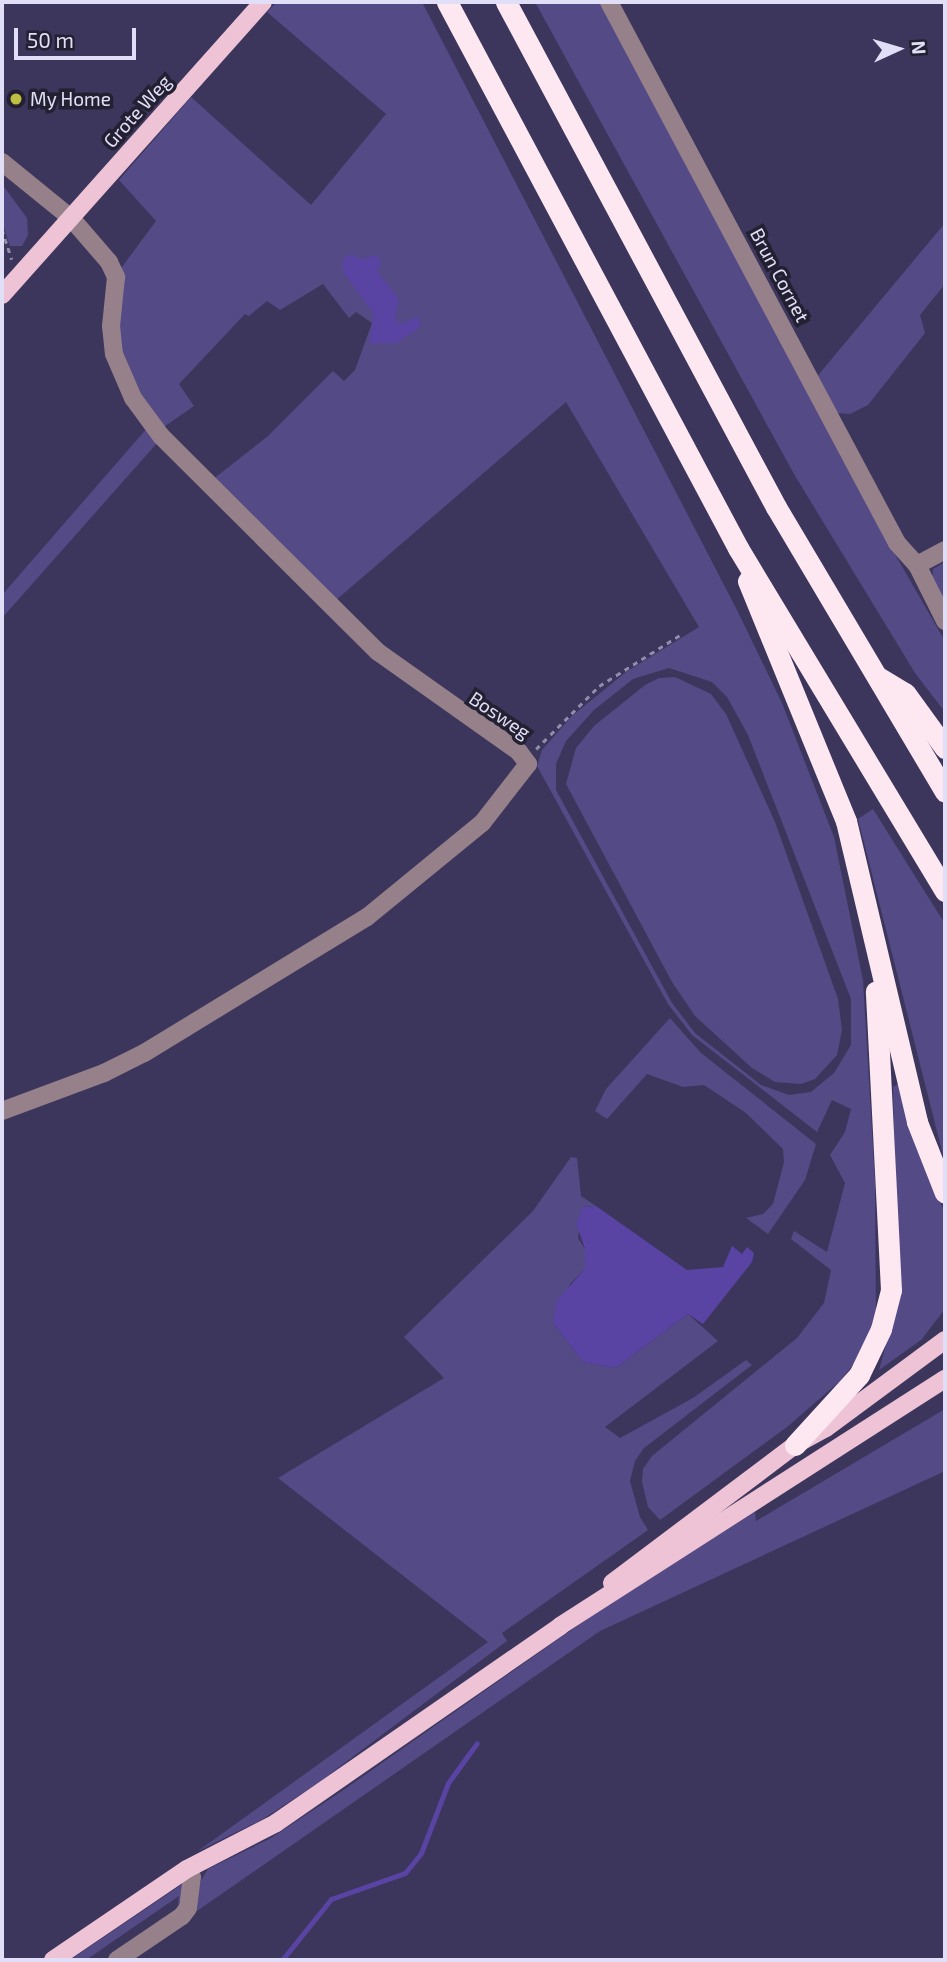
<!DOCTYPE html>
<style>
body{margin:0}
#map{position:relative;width:947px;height:1962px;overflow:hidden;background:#3c365c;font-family:"Exo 2",sans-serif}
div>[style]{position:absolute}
.green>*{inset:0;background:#544a85}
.water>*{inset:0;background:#5943a3}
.stream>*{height:5px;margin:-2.5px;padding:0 2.5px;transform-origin:2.5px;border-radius:2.5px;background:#5943a3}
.path>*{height:2.5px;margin-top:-1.25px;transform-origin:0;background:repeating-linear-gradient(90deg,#908cab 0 5px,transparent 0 10px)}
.minor>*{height:18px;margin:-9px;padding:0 9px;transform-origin:9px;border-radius:9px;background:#96808a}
.major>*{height:18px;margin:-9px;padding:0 9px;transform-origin:9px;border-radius:9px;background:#efc3d6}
.highway>*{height:21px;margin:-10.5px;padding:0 10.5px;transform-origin:10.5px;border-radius:10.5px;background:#fde8f1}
.dots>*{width:19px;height:19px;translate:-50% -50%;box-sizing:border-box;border:4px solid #232032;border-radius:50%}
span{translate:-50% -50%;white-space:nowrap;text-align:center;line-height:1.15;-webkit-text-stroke:7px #232032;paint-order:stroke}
.poi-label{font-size:19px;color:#e1dff7}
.left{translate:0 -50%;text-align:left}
.street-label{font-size:19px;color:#e1dff7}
.frame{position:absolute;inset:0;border:4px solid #e1dff7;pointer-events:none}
.north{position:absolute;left:863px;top:14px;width:70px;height:70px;-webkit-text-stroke:5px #232032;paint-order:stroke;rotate:86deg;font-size:19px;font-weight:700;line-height:28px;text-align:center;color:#e1dff7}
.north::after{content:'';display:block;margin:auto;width:24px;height:32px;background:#e1dff7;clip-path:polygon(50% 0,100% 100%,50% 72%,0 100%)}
.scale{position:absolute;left:14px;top:28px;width:122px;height:32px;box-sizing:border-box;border:4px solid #e1dff7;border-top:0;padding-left:9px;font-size:21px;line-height:24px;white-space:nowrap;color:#e1dff7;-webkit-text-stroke:5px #232032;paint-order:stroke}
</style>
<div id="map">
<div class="green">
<div style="clip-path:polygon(evenodd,277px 2px,422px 2px,737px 610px,782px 703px,834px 837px,863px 980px,875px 1183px,876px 1318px,865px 1350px,840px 1381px,787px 1427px,660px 1520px,648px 1507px,642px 1482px,643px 1469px,652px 1456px,797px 1338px,824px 1303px,831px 1270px,791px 1239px,794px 1231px,827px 1252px,845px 1183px,830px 1155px,845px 1132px,851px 1109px,832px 1100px,817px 1132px,692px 1035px,668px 1004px,537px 766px,542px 750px,572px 716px,626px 672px,699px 627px,566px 402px,335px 601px,212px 480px,268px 436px,333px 371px,344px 381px,355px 370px,372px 323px,356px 312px,349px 318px,323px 284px,280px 310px,267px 301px,249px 316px,245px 314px,179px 384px,194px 406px,161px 429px,120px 359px,119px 271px,156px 221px,119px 180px,191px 97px,311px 205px,386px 114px,267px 12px,277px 2px,669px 668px,712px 682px,727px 697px,748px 735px,851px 999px,851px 1045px,834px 1073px,811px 1092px,789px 1095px,761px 1085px,695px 1033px,672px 1003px,556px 790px,556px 764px,566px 741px,594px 710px,633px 679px,669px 668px)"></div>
<div style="clip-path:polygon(535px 2px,601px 2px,877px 523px,945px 641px,945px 712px,915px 673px,794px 474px)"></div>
<div style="clip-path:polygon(2px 184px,27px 218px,28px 235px,22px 246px,10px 246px,2px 222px)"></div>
<div style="clip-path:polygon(945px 223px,945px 284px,920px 315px,925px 333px,868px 405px,850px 414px,837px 413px,815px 379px)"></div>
<div style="clip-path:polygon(148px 427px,158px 442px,2px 618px,2px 595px)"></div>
<div style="clip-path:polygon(945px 562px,945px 608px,932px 585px,933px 569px)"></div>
<div style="clip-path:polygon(675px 677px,711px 694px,726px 714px,775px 822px,838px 999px,842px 1030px,837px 1055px,815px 1079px,801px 1084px,775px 1082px,752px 1068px,695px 1016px,672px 982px,566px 784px,576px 748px,594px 726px,645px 685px,659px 678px)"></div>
<div style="clip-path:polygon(873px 809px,945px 924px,945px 1163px,858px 819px)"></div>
<div style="clip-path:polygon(670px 1018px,701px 1053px,816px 1144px,805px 1180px,768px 1234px,746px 1218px,763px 1214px,773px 1204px,784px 1162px,783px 1149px,746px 1113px,704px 1085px,683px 1087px,647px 1074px,607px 1119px,595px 1111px,606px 1089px)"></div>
<div style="clip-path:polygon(898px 1084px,930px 1183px,945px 1212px,945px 1309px,921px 1340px,879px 1370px,898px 1301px,893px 1087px)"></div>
<div style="clip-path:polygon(571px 1157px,577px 1158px,581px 1196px,596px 1206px,583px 1207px,578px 1238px,585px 1249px,585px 1269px,570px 1284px,553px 1323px,583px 1362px,616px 1368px,688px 1314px,718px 1341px,605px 1427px,620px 1438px,693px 1398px,746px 1360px,752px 1365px,644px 1448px,635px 1461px,630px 1481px,640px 1517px,648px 1530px,502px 1633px,507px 1641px,318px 1783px,263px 1819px,198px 1851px,488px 1642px,278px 1478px,444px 1378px,404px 1337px,533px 1211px)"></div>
<div style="clip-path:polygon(945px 1409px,945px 1471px,600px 1631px,197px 1911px,198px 1885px,208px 1869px,271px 1838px,342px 1791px,624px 1593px,755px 1512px,756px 1521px)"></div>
<div style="clip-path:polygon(184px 1883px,177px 1912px,179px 1896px,86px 1960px,70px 1960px)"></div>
</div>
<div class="water">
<div style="clip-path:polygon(351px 254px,361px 259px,378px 255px,381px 268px,376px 270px,399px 299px,395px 320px,402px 324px,418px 316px,421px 326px,397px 343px,369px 343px,374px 314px,343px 272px,343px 259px)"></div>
<div style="clip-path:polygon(596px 1206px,687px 1270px,723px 1267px,732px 1246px,742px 1254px,747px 1247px,754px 1253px,752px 1262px,703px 1324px,688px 1314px,616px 1368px,583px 1362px,553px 1323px,557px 1300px,585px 1269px,585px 1249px,576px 1223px,583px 1207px)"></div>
</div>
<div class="stream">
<div style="left:282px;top:1960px;width:78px;rotate:-51.2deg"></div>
<div style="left:331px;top:1899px;width:78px;rotate:-19.4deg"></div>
<div style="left:405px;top:1873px;width:26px;rotate:-51deg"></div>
<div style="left:421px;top:1853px;width:75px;rotate:-68.9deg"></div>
<div style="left:448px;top:1783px;width:49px;rotate:-54.1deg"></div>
</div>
<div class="path">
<div style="left:2px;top:229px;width:32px;rotate:72deg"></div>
<div style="left:536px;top:749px;width:89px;rotate:-45deg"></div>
<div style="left:599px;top:686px;width:99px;rotate:-32.2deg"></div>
</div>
<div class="minor">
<div style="left:609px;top:2px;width:613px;rotate:61.97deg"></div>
<div style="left:897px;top:543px;width:30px;rotate:48deg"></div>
<div style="left:917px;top:565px;width:63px;rotate:63.4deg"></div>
<div style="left:2px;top:162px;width:89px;rotate:39.1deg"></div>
<div style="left:71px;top:218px;width:58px;rotate:49.2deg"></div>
<div style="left:109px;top:262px;width:17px;rotate:65deg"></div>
<div style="left:116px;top:277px;width:49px;rotate:95.8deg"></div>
<div style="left:111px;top:326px;width:28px;rotate:84deg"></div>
<div style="left:114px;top:354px;width:48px;rotate:66.6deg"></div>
<div style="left:133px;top:398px;width:47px;rotate:53.6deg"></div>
<div style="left:161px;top:436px;width:306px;rotate:44.9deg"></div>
<div style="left:378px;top:652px;width:173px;rotate:35.3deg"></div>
<div style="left:519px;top:752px;width:15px;rotate:53deg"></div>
<div style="left:528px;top:764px;width:75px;rotate:127.9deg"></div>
<div style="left:482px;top:823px;width:149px;rotate:140.7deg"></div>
<div style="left:367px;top:917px;width:261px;rotate:148.6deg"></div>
<div style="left:144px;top:1053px;width:45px;rotate:153.4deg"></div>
<div style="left:104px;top:1073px;width:109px;rotate:159.6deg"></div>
<div style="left:917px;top:565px;width:32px;rotate:-28deg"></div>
<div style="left:117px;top:1960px;width:78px;rotate:-34.1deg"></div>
<div style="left:182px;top:1916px;width:10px;rotate:-53deg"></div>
<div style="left:188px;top:1908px;width:31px;rotate:-83deg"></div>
<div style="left:192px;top:1877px;width:9px;rotate:-122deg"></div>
</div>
<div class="major">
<div style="left:2px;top:295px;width:392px;rotate:-48.3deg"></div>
<div style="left:612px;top:1583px;width:229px;rotate:-37deg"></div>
<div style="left:795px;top:1445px;width:35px;rotate:-29deg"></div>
<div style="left:826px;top:1428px;width:148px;rotate:-36.5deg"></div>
<div style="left:53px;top:1960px;width:162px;rotate:-34.2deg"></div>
<div style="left:187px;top:1869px;width:100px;rotate:-27.3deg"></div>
<div style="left:276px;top:1823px;width:346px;rotate:-34.7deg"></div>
<div style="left:560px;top:1626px;width:457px;rotate:-32.7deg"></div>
</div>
<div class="highway">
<div style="left:447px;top:2px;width:619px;rotate:61.94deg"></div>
<div style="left:738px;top:548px;width:401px;rotate:58.9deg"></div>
<div style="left:506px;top:2px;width:573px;rotate:61.87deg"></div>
<div style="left:776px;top:507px;width:331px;rotate:59.3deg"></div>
<div style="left:748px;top:581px;width:259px;rotate:67.8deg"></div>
<div style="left:846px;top:821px;width:309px;rotate:76.7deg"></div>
<div style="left:917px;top:1122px;width:76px;rotate:68.5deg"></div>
<div style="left:878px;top:677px;width:31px;rotate:31deg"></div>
<div style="left:905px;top:693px;width:68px;rotate:54deg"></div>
<div style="left:795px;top:1445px;width:95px;rotate:-47.6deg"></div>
<div style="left:859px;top:1375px;width:51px;rotate:-64.4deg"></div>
<div style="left:881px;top:1329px;width:40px;rotate:-75.6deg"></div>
<div style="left:891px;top:1290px;width:299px;rotate:-92.9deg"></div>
</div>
<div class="dots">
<div style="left:16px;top:99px;background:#bebf42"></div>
</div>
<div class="poi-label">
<span class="left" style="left:30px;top:99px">My Home</span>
</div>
<div class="street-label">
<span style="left:137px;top:111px;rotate:-48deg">Grote Weg</span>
<span style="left:780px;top:275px;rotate:62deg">Brun Cornet</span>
<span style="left:500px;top:715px;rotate:34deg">Bosweg</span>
</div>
<div class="frame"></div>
<div class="north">N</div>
<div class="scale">50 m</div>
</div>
